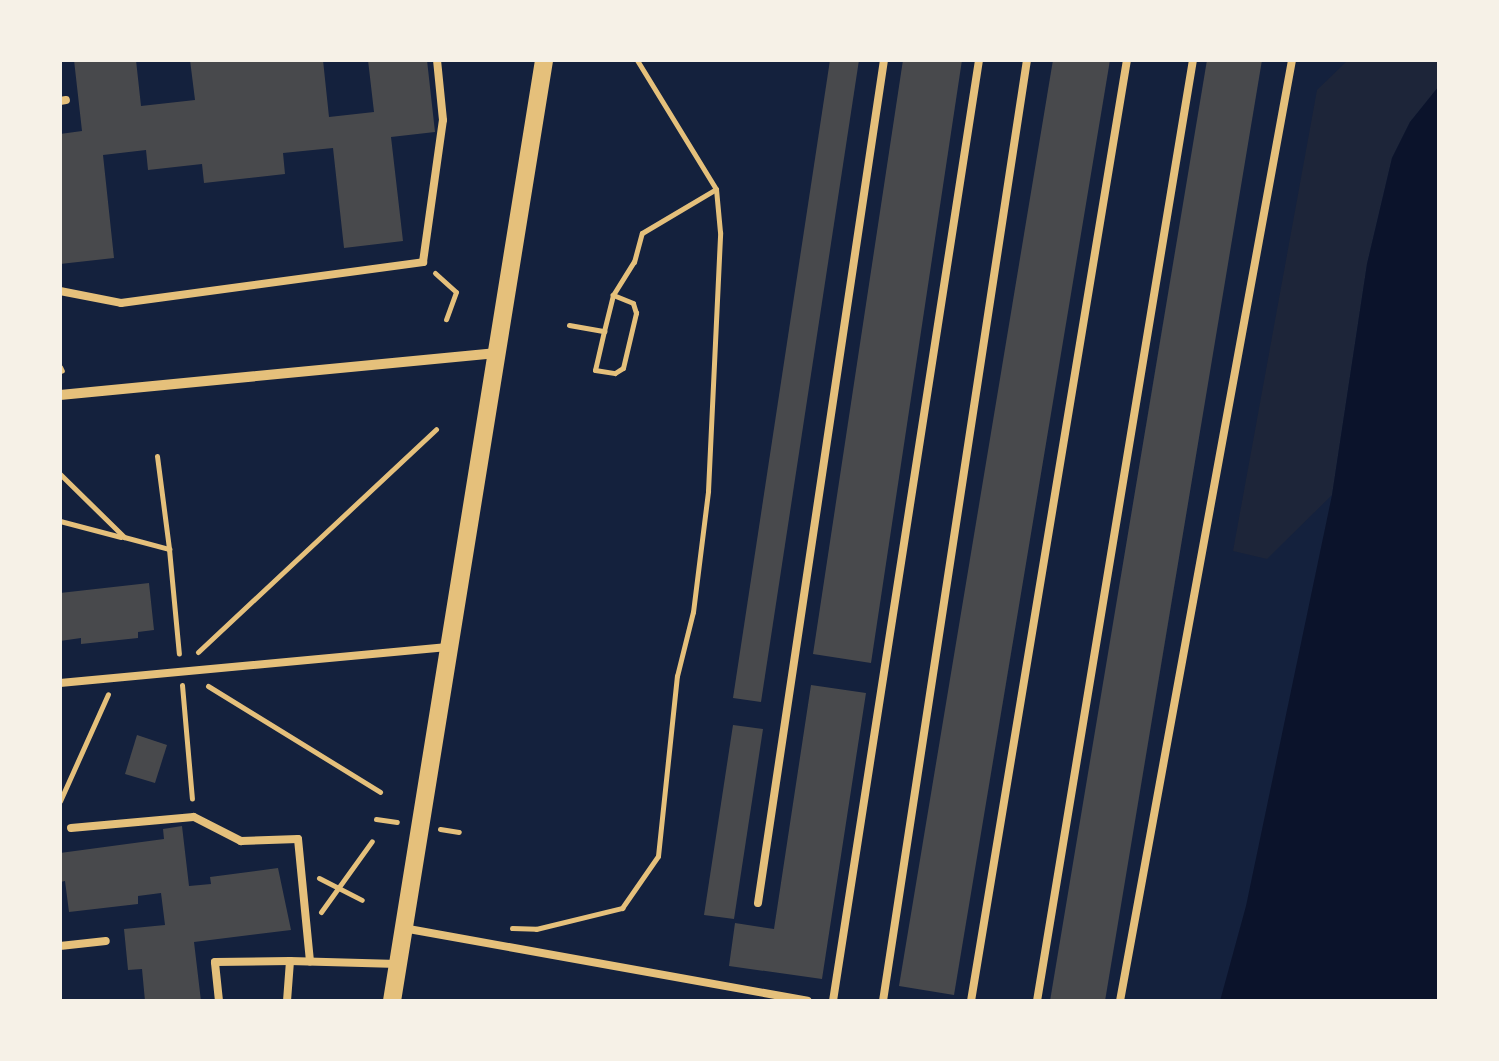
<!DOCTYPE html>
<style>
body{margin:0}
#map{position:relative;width:1499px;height:1061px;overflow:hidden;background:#14213d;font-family:"Exo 2",sans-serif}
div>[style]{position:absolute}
.green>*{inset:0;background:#1d2539}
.water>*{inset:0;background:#0b132b}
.building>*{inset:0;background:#48494c}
.path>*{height:5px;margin:-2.5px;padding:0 2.5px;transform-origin:2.5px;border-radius:2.5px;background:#e5c07b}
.service>*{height:8px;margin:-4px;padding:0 4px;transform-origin:4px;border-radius:4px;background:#e5c07b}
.minor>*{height:10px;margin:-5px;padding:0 5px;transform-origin:5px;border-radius:5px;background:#e5c07b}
.tertiary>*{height:18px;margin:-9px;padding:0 9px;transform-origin:9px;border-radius:9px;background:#e5c07b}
span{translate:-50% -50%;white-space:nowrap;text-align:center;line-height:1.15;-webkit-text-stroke:8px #f6f1e7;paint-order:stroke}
.frame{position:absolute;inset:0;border:62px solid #f6f1e7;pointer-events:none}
</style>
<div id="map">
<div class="green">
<div style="clip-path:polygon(1348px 60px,1439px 60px,1439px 86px,1410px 122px,1392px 158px,1367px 264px,1332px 495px,1267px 559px,1233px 551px,1317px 90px)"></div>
</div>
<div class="water">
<div style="clip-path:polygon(1439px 86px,1439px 1001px,1220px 1001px,1246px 906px,1332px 495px,1367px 264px,1392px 158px,1410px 122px)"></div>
</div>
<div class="building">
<div style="clip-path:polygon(74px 60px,136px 60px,141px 106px,195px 100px,190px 60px,323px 60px,329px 117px,374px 112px,368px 60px,427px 60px,435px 132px,391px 137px,403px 241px,344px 248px,333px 148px,283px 153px,285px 174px,204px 183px,202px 164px,148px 170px,146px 150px,103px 155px,114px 258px,60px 264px,60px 134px,82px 131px)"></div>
<div style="clip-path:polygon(830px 60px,859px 60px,761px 702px,733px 698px)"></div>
<div style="clip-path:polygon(903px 60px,962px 60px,871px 663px,813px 654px)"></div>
<div style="clip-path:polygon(1053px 60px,1110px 60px,954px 995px,899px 986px)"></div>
<div style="clip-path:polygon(1207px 60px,1262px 60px,1105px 1001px,1050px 1001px)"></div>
<div style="clip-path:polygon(149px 583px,154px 630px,138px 632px,138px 638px,81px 644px,81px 638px,60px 641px,60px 593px)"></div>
<div style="clip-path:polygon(811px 685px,866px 693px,822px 979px,729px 966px,735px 923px,774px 929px)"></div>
<div style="clip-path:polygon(733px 725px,763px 729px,734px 919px,704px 915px)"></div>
<div style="clip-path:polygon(137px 735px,167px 745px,155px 783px,125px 774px)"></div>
<div style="clip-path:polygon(182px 826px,189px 886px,211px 884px,210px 877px,278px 868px,291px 930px,194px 942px,201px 1001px,145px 1001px,142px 969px,128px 970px,124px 929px,165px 925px,161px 893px,138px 896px,138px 904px,69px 912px,65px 881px,60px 882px,60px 853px,164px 839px,163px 829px)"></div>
</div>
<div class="path">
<div style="left:435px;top:273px;width:28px;rotate:42deg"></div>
<div style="left:456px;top:292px;width:29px;rotate:110deg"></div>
<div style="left:569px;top:325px;width:36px;rotate:10deg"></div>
<div style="left:604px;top:331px;width:37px;rotate:-76deg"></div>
<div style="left:613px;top:295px;width:39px;rotate:-58deg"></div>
<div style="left:634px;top:262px;width:30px;rotate:-75deg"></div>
<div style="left:642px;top:233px;width:86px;rotate:-30.7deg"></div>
<div style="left:716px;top:189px;width:151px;rotate:-121.5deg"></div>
<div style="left:604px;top:331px;width:40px;rotate:103deg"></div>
<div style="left:595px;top:370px;width:20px;rotate:9deg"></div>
<div style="left:615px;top:373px;width:9px;rotate:-32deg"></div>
<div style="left:623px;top:368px;width:57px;rotate:-76.7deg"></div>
<div style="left:636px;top:313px;width:10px;rotate:-107deg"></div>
<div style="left:633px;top:303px;width:22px;rotate:-158deg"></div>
<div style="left:60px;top:367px;width:4px;rotate:63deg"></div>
<div style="left:157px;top:456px;width:94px;rotate:82.6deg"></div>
<div style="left:60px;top:474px;width:90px;rotate:44.5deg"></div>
<div style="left:124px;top:537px;width:47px;rotate:14.9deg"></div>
<div style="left:169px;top:549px;width:105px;rotate:84.6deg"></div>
<div style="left:60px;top:521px;width:63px;rotate:14.7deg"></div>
<div style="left:198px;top:652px;width:326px;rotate:-43.1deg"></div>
<div style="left:182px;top:685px;width:114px;rotate:85deg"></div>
<div style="left:208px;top:686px;width:202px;rotate:31.6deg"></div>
<div style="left:60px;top:801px;width:117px;rotate:-65.8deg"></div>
<div style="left:376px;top:819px;width:21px;rotate:8deg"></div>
<div style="left:440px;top:829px;width:19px;rotate:9deg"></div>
<div style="left:319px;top:878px;width:48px;rotate:27.1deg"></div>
<div style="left:321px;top:912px;width:87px;rotate:-54.3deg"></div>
<div style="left:512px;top:928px;width:24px;rotate:2deg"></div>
<div style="left:536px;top:929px;width:89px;rotate:-13.7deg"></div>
<div style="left:622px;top:908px;width:63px;rotate:-55.3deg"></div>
<div style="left:658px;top:856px;width:181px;rotate:-84deg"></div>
<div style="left:677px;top:676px;width:66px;rotate:-76deg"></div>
<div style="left:693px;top:612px;width:122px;rotate:-82.9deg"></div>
<div style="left:708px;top:491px;width:259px;rotate:-87.3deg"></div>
<div style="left:720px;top:232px;width:43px;rotate:-95.3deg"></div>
</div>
<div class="service">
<div style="left:60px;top:101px;width:6px;rotate:-9deg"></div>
<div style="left:60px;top:291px;width:62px;rotate:11.1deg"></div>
<div style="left:121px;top:303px;width:305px;rotate:-7.7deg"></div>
<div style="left:423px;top:262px;width:143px;rotate:-82deg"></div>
<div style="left:443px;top:120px;width:60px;rotate:-95.7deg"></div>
<div style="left:60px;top:683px;width:392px;rotate:-5.3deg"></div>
<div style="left:71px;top:828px;width:123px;rotate:-5.1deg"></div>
<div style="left:194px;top:817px;width:53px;rotate:27.1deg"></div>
<div style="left:241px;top:841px;width:57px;rotate:-2deg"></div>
<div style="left:298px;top:839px;width:123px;rotate:84.4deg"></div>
<div style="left:758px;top:903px;width:852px;rotate:-81.5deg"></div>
<div style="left:403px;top:928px;width:411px;rotate:10.2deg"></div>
<div style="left:60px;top:946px;width:46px;rotate:-6.2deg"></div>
<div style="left:219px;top:1001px;width:39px;rotate:-96deg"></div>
<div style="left:215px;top:962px;width:75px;rotate:-0.8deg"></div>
<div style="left:287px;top:1001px;width:40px;rotate:-85.7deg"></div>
<div style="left:290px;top:961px;width:108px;rotate:1.6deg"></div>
<div style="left:833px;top:1001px;width:952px;rotate:-81.18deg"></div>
<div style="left:883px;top:1001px;width:952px;rotate:-81.3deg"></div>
<div style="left:971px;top:1001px;width:954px;rotate:-80.59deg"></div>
<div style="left:1037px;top:1001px;width:954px;rotate:-80.59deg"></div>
<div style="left:1120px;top:1001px;width:957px;rotate:-79.64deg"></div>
</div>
<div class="minor">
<div style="left:60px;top:395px;width:439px;rotate:-5.5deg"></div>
</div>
<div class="tertiary">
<div style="left:392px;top:1001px;width:953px;rotate:-80.82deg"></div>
</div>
<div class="frame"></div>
</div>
